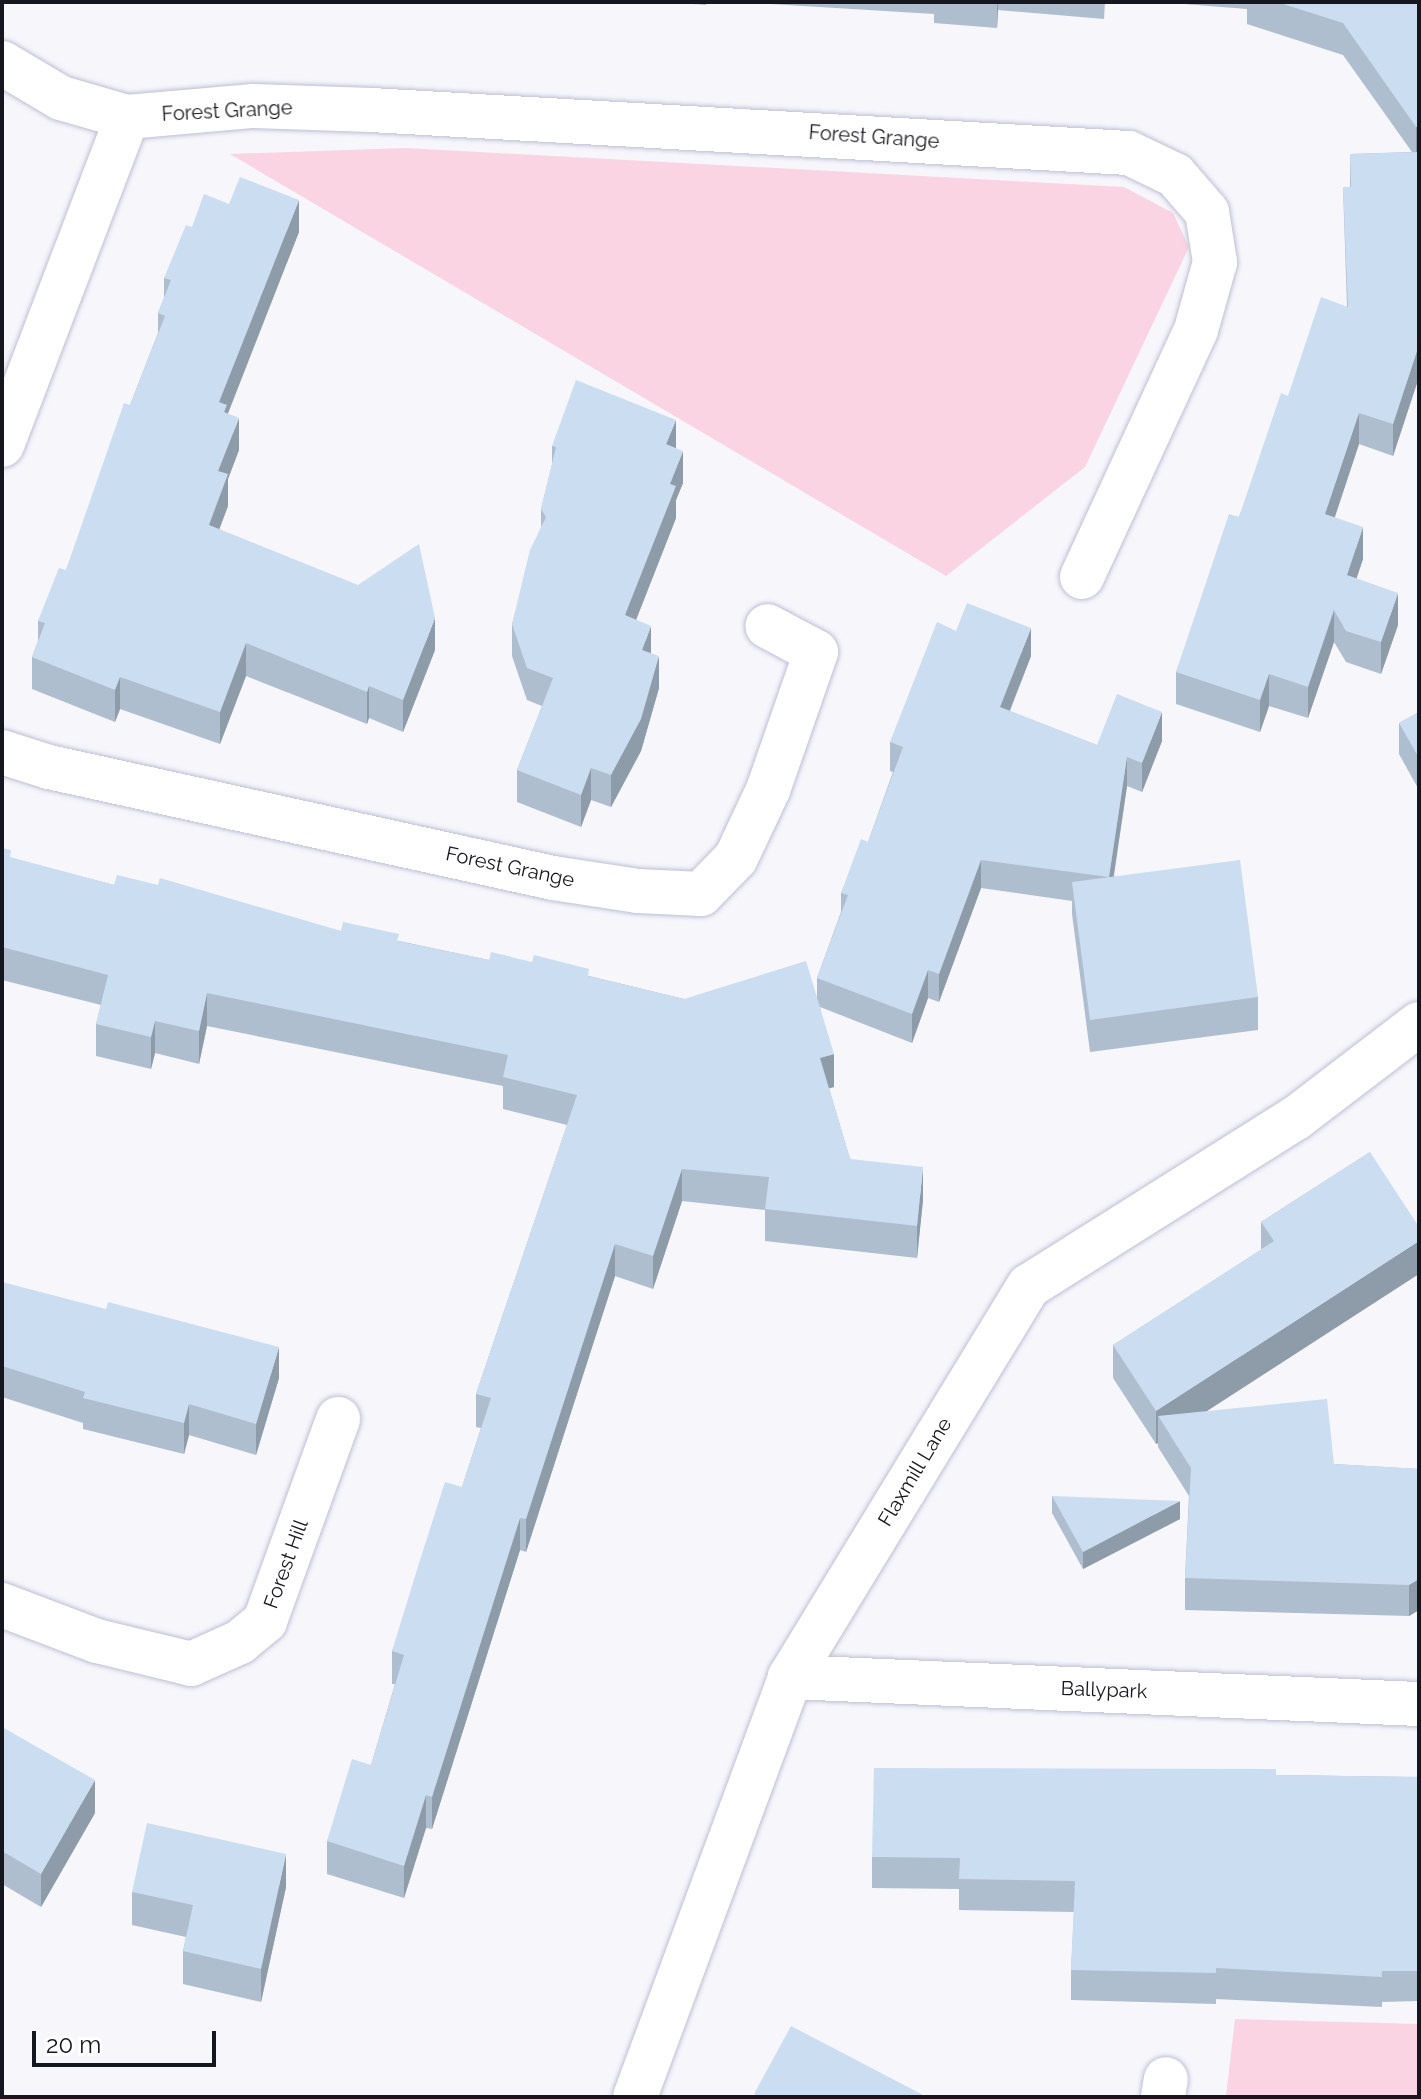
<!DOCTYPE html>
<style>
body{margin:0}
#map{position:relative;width:1421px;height:2099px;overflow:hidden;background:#f6f6fb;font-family:Raleway,sans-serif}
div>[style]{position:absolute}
.green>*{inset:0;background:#fad4e3}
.roads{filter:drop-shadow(0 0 2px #bebed5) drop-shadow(0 0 2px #bebed5)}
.minor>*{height:44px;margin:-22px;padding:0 22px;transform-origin:22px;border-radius:22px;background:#fff}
.wall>*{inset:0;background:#afbece}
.shaded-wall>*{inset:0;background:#8e9ba8}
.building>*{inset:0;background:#cbddf0}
span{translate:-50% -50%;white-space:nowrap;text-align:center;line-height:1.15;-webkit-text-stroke:6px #fff;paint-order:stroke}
.street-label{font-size:20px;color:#16161e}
.frame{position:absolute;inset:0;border:4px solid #16161e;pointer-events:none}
.scale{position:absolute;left:32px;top:2031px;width:184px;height:36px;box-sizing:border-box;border:4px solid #16161e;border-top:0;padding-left:10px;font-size:24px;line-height:28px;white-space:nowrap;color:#16161e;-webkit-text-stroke:6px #fff;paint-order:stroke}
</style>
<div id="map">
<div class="green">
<div style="clip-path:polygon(405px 148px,1124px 187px,1173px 213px,1189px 247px,1085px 467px,946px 576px,230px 154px)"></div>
<div style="clip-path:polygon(1235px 2019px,1419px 2024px,1419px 2097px,1226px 2096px)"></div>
</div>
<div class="roads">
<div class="minor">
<div style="left:2px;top:63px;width:69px;rotate:30.7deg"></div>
<div style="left:61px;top:98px;width:69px;rotate:16.1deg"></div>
<div style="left:127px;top:117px;width:127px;rotate:-5deg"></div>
<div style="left:254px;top:106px;width:117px;rotate:2deg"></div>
<div style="left:371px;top:110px;width:759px;rotate:3.25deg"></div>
<div style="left:1129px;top:153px;width:51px;rotate:25.6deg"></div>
<div style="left:1175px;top:175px;width:49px;rotate:49.1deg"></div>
<div style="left:1207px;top:212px;width:51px;rotate:80.9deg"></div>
<div style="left:1215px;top:262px;width:71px;rotate:105.6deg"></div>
<div style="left:1196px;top:330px;width:272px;rotate:114.8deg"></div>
<div style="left:2px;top:445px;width:351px;rotate:-69.1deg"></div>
<div style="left:2px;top:752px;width:49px;rotate:17.7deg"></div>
<div style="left:49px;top:767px;width:516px;rotate:12.42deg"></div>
<div style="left:553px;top:878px;width:86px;rotate:8.7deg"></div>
<div style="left:638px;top:891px;width:63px;rotate:2.7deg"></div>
<div style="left:701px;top:894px;width:50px;rotate:-45.8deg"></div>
<div style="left:736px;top:858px;width:75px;rotate:-64.8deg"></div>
<div style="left:768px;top:790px;width:146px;rotate:-70.8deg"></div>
<div style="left:816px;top:652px;width:55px;rotate:-152deg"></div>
<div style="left:2px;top:1605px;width:102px;rotate:20.8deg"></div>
<div style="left:97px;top:1641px;width:97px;rotate:13.7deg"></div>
<div style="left:191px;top:1664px;width:54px;rotate:-24.2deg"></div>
<div style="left:240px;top:1642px;width:33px;rotate:-40deg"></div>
<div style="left:265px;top:1621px;width:215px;rotate:-70.1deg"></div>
<div style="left:790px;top:1677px;width:630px;rotate:2.46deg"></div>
<div style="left:635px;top:2097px;width:448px;rotate:-69.7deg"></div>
<div style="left:790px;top:1677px;width:458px;rotate:-58.6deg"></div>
<div style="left:1029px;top:1286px;width:315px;rotate:-32.2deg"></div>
<div style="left:1296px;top:1118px;width:155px;rotate:-37.4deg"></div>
<div style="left:1163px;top:2097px;width:18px;rotate:-81deg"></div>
</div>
</div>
<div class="wall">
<div style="clip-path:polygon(667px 2px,706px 2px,706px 5px)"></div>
<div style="clip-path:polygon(737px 2px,1105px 2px,1104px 19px,998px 10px,997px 28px,934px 23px,934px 14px)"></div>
<div style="clip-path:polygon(1159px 2px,1419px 2px,1419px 377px,1393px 456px,1359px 444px,1335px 517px,1363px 559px,1356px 579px,1398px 625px,1381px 674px,1346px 662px,1334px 642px,1308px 718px,1269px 706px,1260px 732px,1176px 704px,1176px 672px,1288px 396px,1347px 306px,1343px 187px,1350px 187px,1350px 154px,1412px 152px,1343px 55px,1247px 24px,1247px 9px)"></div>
<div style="clip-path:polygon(192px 227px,299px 232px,227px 413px,239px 450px,228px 479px,228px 506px,219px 529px,435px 650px,403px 732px,369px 718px,367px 724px,246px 676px,220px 744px,120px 709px,115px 722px,32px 689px,32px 657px,38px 641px,38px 621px,66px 570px,130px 405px,158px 333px,158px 313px,164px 298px,164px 278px)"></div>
<div style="clip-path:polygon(552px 446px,676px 448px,683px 483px,676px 500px,676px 518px,636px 620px,651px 653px,659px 688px,641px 751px,611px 807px,591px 800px,581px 827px,517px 802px,517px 770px,542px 706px,527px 700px,512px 656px,512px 624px,541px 528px,541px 509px,552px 465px)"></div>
<div style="clip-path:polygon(956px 631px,1031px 656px,1010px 711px,1097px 745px,1162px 741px,1142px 792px,1127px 786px,1114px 876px,1258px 997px,1258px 1030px,1090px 1052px,1072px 914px,1072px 901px,981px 888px,939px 1002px,928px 998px,912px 1043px,820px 1007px,834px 1087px,829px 1088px,850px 1159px,923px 1200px,917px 1258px,765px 1241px,765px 1210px,682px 1201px,653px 1289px,615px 1276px,526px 1552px,520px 1550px,432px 1829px,426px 1828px,404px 1898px,327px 1874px,327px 1841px,371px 1765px,395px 1684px,392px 1684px,392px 1651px,462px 1487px,481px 1428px,476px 1427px,476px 1394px,567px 1125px,503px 1109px,503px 1086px,207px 1026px,199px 1064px,155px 1053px,151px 1069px,96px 1056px,96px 1024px,101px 1005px,2px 980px,2px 848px,11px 858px,114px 885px,341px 931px,399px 941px,489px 960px,589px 976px,684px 999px,817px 998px,817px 978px,841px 912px,841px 893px,868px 842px,893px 772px,890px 771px,890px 742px)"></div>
<div style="clip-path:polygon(1419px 712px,1419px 790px,1399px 754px,1399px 723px)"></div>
<div style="clip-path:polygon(1370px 1152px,1207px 1411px,1334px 1464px,1419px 1469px,1419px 1610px,1409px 1616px,1185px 1610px,1185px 1578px,1189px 1496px,1158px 1447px,1158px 1443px,1156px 1444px,1113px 1378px,1113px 1345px,1261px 1250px,1261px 1222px)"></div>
<div style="clip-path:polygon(2px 1282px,279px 1378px,256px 1455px,189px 1435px,184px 1454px,83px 1429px,83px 1423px,2px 1397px)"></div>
<div style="clip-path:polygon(1052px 1496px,1180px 1519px,1083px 1569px,1052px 1513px)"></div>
<div style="clip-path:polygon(2px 1727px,95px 1813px,41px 1907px,2px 1884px)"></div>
<div style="clip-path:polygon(1276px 1775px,1419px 1777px,1419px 2001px,1382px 2002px,1382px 2007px,1216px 1999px,1216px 2004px,1071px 2000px,1071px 1970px,1074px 1912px,959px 1910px,959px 1889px,872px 1888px,872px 1857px)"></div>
<div style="clip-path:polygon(286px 1887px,261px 2002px,183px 1984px,183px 1951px,186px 1937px,132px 1925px,132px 1892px)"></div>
</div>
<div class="shaded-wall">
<div style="clip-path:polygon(997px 2px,998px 2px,998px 10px,997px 28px)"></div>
<div style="clip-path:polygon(1419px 125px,1419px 157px,1416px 158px,1416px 127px)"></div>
<div style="clip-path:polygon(299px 200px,299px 232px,227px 416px,219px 402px)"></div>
<div style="clip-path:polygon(1419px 345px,1419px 377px,1393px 456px,1393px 424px)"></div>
<div style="clip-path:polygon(1359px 413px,1359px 444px,1325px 546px,1325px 514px)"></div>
<div style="clip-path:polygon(239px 418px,239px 450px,228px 479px,228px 506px,209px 557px,209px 525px,218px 471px)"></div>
<div style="clip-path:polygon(676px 420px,676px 452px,666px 444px)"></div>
<div style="clip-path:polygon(683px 451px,683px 483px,676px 500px,676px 518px,625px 648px,625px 615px,670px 484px)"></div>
<div style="clip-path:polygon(1363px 527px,1363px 559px,1347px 607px,1347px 575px)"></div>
<div style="clip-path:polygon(1398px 593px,1398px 625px,1381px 674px,1381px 642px)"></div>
<div style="clip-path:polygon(1334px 610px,1334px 642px,1308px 718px,1308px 687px)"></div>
<div style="clip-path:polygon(435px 618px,435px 650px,403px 732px,403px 700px)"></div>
<div style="clip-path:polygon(651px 626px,651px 658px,642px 650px)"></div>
<div style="clip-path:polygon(1031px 628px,1031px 656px,1000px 735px,1000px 707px)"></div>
<div style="clip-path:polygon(246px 643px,246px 676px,220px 744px,220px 712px)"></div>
<div style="clip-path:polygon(659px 656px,659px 688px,641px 751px,611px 807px,611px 775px)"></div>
<div style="clip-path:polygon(1269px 674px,1269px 706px,1260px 732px,1260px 700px)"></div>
<div style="clip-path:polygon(120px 677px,120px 709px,115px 722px,115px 690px)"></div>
<div style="clip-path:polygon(369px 686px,369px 718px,367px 724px,367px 692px)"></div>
<div style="clip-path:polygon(1162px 712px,1162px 741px,1142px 792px,1142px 763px)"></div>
<div style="clip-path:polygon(1127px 757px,1127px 786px,1109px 906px,1109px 877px)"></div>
<div style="clip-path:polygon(591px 768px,591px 800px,581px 827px,581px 795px)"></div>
<div style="clip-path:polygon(981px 860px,981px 888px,939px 1002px,939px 974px)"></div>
<div style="clip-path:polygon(928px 970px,928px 998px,912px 1043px,912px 1014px)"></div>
<div style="clip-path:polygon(207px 993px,207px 1026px,199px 1064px,199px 1031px)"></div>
<div style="clip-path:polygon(155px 1021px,155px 1053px,151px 1069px,151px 1037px)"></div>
<div style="clip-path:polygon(834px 1054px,834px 1087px,820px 1091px,820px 1058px)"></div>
<div style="clip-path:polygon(923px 1167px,923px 1200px,917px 1258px,917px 1226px)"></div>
<div style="clip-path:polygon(682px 1169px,682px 1201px,653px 1289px,653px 1256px)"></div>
<div style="clip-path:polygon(1419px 1241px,1419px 1274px,1170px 1435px,1158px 1416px,1158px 1443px,1156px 1444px,1156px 1411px)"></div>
<div style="clip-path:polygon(615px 1244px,615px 1276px,526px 1552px,526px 1519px)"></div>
<div style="clip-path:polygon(279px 1347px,279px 1378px,256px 1455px,256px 1424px)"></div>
<div style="clip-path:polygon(189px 1404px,189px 1435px,184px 1454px,184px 1423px)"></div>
<div style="clip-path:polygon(1180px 1501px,1180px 1519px,1083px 1569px,1083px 1552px)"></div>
<div style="clip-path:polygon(520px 1518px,520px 1550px,432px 1829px,432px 1797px)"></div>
<div style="clip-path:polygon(1419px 1579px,1419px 1610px,1409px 1616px,1409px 1585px)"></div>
<div style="clip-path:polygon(95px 1780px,95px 1813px,41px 1907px,41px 1874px)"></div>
<div style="clip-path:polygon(426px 1795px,426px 1828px,404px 1898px,404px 1866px)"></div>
<div style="clip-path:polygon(286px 1854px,286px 1887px,261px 2002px,261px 1969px)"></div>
</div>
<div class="building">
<div style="clip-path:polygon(1277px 2px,1419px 2px,1419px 125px,1416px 127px,1343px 23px)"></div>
<div style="clip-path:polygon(1419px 152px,1419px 345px,1393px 424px,1359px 413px,1325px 514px,1363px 527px,1347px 575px,1398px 593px,1381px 642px,1346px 631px,1334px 610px,1308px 687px,1269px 674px,1260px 700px,1176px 672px,1229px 514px,1239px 517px,1281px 393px,1288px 396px,1321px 297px,1348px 307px,1343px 187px,1351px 187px,1350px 154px)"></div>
<div style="clip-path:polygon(240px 177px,299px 200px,219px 402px,227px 405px,224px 412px,239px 418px,218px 471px,228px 474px,209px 525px,358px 585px,419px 544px,435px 618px,403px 700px,369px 686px,367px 692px,246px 643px,220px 712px,120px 677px,115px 690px,32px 657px,45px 623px,38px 621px,59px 568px,66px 570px,124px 403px,130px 405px,165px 316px,158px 313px,171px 280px,164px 278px,186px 225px,192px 227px,204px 194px,229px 204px)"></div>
<div style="clip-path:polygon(576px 380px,676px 420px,666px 444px,683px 451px,670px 484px,676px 486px,625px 615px,651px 626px,642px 650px,659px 656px,641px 719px,611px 775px,591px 768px,581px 795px,517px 770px,553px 678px,527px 668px,512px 624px,530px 550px,546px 517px,541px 509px,556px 447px,552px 446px)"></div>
<div style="clip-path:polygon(967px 603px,1031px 628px,1000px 707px,1097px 745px,1117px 694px,1162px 712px,1142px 763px,1127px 757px,1109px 877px,981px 860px,939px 974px,928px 970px,912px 1014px,817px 978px,848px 895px,841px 893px,861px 839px,868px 842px,903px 747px,890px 742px,937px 622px,956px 631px)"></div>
<div style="clip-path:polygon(1419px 712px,1419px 758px,1399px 723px)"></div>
<div style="clip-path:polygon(2px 848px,11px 850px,10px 857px,114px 885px,117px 875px,158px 885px,160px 878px,341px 931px,343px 922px,399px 934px,397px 941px,489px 960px,491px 952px,532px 962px,534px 955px,589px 969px,588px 976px,684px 999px,806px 961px,834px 1054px,820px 1058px,850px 1159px,923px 1167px,917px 1226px,765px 1209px,769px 1177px,682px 1169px,653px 1256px,615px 1244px,526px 1519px,520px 1518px,432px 1797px,426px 1795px,404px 1866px,327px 1841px,352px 1759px,371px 1765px,404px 1655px,392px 1651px,420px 1560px,445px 1482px,462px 1487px,491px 1398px,476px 1394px,577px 1095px,503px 1077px,508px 1055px,207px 993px,199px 1031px,155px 1021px,151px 1037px,96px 1024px,108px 975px,2px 947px)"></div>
<div style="clip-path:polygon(1240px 860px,1258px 997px,1090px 1020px,1072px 882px)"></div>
<div style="clip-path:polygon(1370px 1152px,1419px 1227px,1419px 1241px,1156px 1411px,1113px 1345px,1274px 1241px,1261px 1222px)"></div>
<div style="clip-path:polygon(2px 1282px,106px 1309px,108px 1302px,279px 1347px,256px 1424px,189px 1404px,184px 1423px,83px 1398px,85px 1392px,2px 1366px)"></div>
<div style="clip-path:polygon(1327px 1399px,1334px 1464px,1419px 1469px,1419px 1579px,1409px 1585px,1185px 1578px,1191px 1468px,1158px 1416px)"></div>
<div style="clip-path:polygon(1052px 1496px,1180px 1501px,1083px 1552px)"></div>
<div style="clip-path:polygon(2px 1727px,95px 1780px,41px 1874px,2px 1851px)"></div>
<div style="clip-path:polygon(874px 1768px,1276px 1769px,1276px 1775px,1419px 1777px,1419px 1971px,1382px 1971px,1382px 1977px,1216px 1968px,1216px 1973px,1071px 1970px,1075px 1881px,959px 1879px,960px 1858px,872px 1857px)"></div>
<div style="clip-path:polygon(147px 1823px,286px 1854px,261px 1969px,183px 1951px,193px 1905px,132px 1892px)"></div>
<div style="clip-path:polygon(791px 2026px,927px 2097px,760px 2097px,754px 2094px)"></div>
</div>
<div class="street-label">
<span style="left:227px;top:111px;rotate:-3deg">Forest Grange</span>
<span style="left:874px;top:137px;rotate:4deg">Forest Grange</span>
<span style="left:510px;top:867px;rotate:12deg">Forest Grange</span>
<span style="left:915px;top:1472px;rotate:-59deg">Flaxmill Lane</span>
<span style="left:286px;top:1564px;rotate:-70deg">Forest Hill</span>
<span style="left:1104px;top:1690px;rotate:2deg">Ballypark</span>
</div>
<div class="frame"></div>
<div class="scale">20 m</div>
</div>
